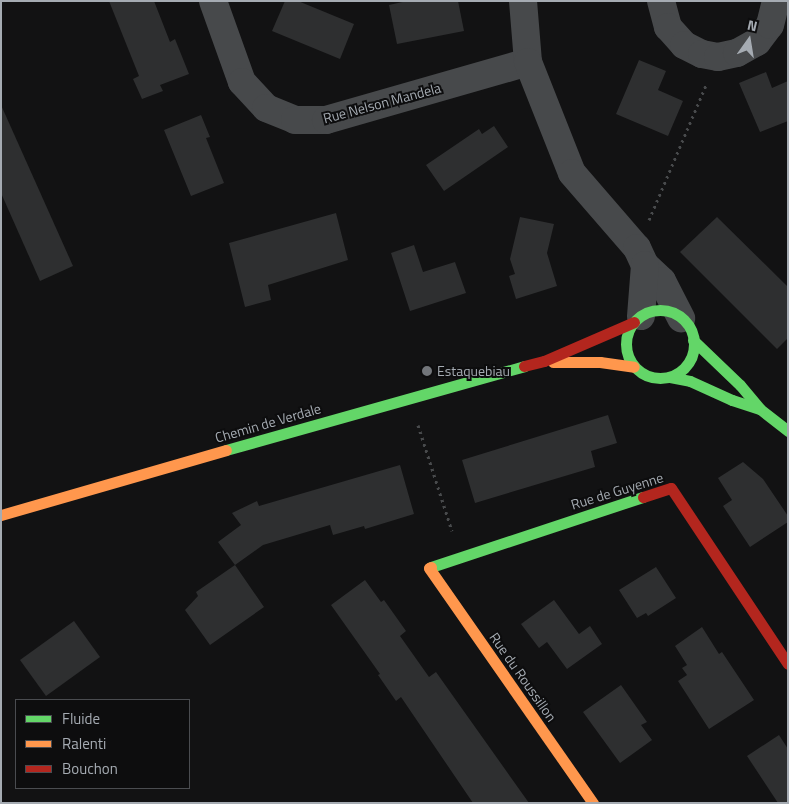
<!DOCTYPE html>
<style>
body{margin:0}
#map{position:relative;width:789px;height:804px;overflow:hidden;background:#121213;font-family:"Titillium Web",sans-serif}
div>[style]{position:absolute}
.building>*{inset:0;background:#2e2f30}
.path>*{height:3px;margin-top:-1.5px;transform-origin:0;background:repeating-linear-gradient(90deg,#484a4c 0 2.5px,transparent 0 6.5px)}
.street>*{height:28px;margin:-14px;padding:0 14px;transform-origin:14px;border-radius:14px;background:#47494b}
.fast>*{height:11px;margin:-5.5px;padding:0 5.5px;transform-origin:5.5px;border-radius:5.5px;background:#63d668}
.fast>.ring{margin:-5.5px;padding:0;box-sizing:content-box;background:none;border:11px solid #63d668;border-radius:50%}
.slow>*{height:11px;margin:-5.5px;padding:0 5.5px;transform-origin:5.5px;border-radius:5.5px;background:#ff974d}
.jam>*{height:11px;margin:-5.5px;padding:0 5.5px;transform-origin:5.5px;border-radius:5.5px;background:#b3261e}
.dots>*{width:14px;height:14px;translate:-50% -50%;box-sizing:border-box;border:2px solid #0d0d0e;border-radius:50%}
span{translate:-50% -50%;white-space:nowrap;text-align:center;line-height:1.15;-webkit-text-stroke:4px #0d0d0e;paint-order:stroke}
.street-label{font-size:14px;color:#a5abb2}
.poi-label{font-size:14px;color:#a5abb2}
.left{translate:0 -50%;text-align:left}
.frame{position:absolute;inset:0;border:2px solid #a5abb2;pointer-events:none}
.legend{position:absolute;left:15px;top:699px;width:175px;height:90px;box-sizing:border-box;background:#0d0d0e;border:1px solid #4a4c50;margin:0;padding:6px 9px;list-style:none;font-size:15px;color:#a5abb2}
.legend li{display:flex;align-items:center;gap:10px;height:25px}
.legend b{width:25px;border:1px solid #4a4c50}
.north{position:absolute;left:724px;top:15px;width:50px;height:50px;-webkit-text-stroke:4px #0d0d0e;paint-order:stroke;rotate:13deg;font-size:14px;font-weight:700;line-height:20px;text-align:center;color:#a5abb2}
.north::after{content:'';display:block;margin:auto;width:18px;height:22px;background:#a5abb2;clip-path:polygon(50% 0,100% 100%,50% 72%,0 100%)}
</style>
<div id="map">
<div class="building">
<div style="clip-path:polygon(109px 1px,154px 1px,170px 42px,175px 39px,189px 74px,160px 85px,163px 91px,142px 99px,133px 79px,139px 76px)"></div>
<div style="clip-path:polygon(285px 1px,298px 1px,354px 24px,340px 59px,272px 31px)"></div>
<div style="clip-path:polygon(407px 1px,458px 1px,464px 31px,397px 44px,389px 5px)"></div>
<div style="clip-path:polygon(639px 60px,666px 71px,658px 90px,683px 101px,668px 136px,616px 114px)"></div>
<div style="clip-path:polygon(766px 72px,772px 88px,788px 81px,788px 121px,760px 132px,739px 83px)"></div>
<div style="clip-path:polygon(1px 105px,73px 266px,40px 281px,1px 193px)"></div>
<div style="clip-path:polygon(201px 115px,210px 137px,206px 138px,224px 183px,191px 196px,164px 130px)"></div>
<div style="clip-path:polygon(494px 126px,508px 147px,444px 191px,426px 165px,479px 129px,482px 134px)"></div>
<div style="clip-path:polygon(336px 213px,348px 260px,268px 285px,271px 300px,245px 307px,229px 243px)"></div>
<div style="clip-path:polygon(520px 217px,554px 224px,547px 253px,557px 286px,516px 299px,509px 276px,515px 274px,510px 259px)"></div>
<div style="clip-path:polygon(717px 217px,788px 287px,788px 338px,777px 349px,680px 252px)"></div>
<div style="clip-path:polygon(414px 245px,423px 272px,455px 262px,466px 293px,410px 311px,391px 253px)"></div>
<div style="clip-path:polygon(608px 415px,617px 443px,591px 451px,595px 467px,475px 503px,462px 460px)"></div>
<div style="clip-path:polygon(743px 462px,763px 479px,788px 516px,788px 522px,750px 547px,723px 506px,732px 500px,718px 478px)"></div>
<div style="clip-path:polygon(400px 465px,414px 514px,365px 529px,364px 526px,333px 535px,330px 525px,263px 545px,235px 565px,218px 542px,241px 525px,232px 513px,257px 501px,259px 506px)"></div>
<div style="clip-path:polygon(235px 565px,264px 607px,210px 645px,185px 610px,198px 596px,196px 592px)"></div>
<div style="clip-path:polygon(656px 567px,676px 598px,648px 616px,646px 613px,637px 618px,619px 590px)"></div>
<div style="clip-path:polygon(365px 580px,381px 602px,384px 600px,406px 631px,400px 636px,429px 677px,436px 672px,529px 803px,473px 803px,401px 697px,396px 701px,378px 675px,380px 674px,331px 605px)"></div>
<div style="clip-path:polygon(554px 600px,579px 634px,590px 626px,602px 644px,567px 669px,547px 642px,539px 648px,521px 624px)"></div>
<div style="clip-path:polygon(74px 621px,100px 657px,46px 696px,20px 660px)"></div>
<div style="clip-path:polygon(702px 627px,719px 654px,722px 652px,754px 700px,709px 729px,678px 681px,687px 675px,682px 668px,687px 665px,675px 646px)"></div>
<div style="clip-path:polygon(621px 685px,647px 722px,641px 725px,652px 740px,620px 763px,583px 712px)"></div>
<div style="clip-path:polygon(779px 735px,788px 749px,788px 803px,778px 803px,747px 756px)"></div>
</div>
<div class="path">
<div style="left:649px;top:220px;width:149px;rotate:-67.1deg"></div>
<div style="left:418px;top:425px;width:111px;rotate:72.2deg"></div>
</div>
<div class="street">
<div style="left:213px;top:1px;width:86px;rotate:70.3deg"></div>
<div style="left:242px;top:82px;width:35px;rotate:47deg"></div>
<div style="left:266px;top:108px;width:31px;rotate:22deg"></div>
<div style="left:295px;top:120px;width:31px"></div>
<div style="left:326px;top:120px;width:210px;rotate:-16deg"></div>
<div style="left:523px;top:1px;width:61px;rotate:85.3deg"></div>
<div style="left:528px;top:62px;width:119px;rotate:68.4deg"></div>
<div style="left:572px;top:173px;width:99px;rotate:49.1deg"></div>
<div style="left:637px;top:248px;width:19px;rotate:65deg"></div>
<div style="left:645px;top:265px;width:23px;rotate:43deg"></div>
<div style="left:662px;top:281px;width:42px;rotate:62.8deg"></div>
<div style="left:661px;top:1px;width:27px;rotate:75deg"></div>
<div style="left:668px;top:27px;width:24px;rotate:48deg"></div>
<div style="left:684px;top:45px;width:20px;rotate:27deg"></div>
<div style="left:702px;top:54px;width:16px;rotate:11deg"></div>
<div style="left:718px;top:57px;width:19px;rotate:-12deg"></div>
<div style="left:737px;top:53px;width:23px;rotate:-29deg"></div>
<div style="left:757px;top:42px;width:21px;rotate:-53deg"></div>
<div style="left:770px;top:25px;width:25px;rotate:-76deg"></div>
<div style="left:641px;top:316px;width:51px;rotate:-85.5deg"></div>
</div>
<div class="fast">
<div class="ring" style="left:626px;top:310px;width:57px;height:57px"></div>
<div style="left:693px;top:340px;width:65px;rotate:43.8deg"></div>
<div style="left:740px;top:385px;width:31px;rotate:50deg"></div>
<div style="left:760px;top:409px;width:36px;rotate:38deg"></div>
<div style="left:670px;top:377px;width:20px;rotate:11deg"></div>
<div style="left:690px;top:381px;width:46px;rotate:24.3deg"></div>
<div style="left:732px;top:400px;width:29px;rotate:18deg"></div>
<div style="left:226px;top:450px;width:310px;rotate:-15.7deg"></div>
<div style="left:431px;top:567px;width:223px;rotate:-18.3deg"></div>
</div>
<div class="slow">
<div style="left:553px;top:362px;width:47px"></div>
<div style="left:600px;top:362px;width:34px;rotate:8deg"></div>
<div style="left:1px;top:515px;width:234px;rotate:-16.1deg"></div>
<div style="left:431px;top:567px;width:2px;rotate:153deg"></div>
<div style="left:429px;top:568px;width:287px;rotate:55.1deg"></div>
</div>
<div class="jam">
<div style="left:524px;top:366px;width:21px;rotate:-14deg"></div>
<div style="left:544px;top:361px;width:98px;rotate:-23.4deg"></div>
<div style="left:643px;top:497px;width:29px;rotate:-18deg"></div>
<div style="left:671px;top:488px;width:211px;rotate:56.4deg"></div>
</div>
<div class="dots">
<div style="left:427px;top:371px;background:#72757a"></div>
</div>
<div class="street-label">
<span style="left:382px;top:103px;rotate:-15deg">Rue Nelson Mandela</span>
<span style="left:268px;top:423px;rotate:-16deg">Chemin de Verdale</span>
<span style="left:617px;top:491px;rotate:-17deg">Rue de Guyenne</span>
<span style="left:523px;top:677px;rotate:55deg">Rue du Roussillon</span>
</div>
<div class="poi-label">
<span class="left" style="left:437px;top:371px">Estaquebiau</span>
</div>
<div class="frame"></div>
<ul class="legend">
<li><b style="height:6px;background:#63d668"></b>Fluide</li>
<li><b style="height:6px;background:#ff974d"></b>Ralenti</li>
<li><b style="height:6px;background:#b3261e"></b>Bouchon</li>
</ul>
<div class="north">N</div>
</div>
